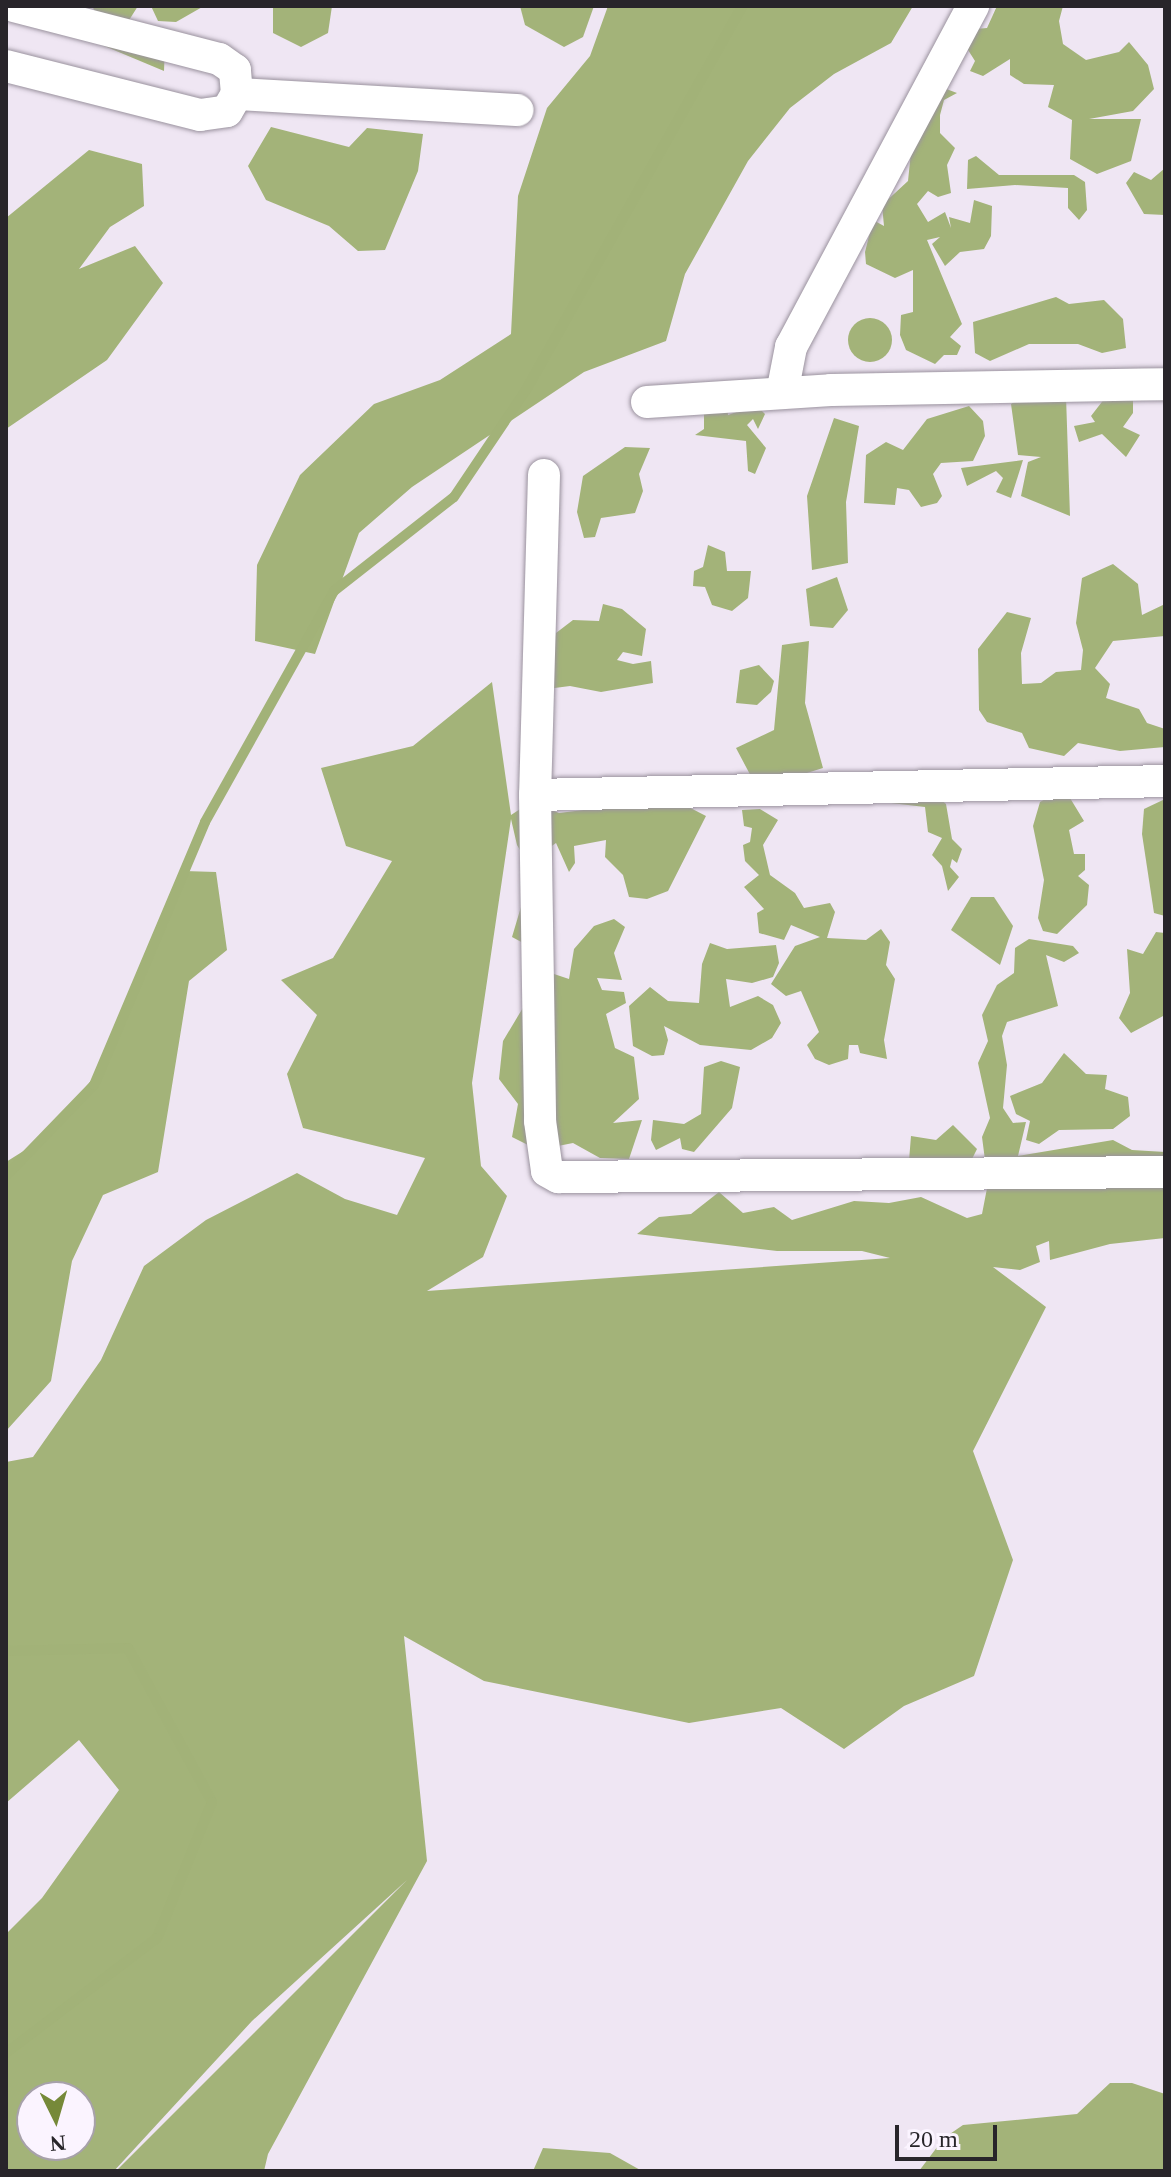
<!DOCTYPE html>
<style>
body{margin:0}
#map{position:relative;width:1171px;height:2177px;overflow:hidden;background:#efe6f3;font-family:"Times New Roman",serif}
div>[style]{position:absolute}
.forest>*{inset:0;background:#a3b379}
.round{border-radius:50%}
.stream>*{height:10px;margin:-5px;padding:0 5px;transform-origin:5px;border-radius:5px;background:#a2b278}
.roads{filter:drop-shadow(0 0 2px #9a929e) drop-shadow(0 0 2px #9a929e)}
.minor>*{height:32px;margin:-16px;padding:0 16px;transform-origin:16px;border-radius:16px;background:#fff}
span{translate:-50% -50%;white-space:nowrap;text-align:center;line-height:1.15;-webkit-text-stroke:6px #fbf4ff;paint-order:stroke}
.frame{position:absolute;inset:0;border:8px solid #28252a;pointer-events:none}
.north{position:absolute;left:16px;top:2081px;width:80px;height:80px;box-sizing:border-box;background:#fbf4ff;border:2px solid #a7a1aa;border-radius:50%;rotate:175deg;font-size:22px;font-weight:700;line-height:32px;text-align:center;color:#28252a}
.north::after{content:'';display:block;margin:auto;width:28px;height:36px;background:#768939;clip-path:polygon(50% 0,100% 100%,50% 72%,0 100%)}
.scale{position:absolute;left:895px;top:2125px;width:102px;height:36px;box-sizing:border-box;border:4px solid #28252a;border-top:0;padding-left:10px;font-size:24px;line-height:28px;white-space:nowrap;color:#28252a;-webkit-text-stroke:6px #fbf4ff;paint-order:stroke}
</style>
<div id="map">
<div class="forest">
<div style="clip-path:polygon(92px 6px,138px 6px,126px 25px,165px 45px,164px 71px,102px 45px,107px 33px)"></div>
<div style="clip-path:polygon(151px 6px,204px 6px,176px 22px,158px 21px)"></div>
<div style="clip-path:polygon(273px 6px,332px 6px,328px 33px,301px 47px,273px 33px)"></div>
<div style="clip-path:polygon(520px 6px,594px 6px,583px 37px,564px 47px,525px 25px)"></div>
<div style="clip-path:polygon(608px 6px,913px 6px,891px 43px,834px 74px,790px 108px,748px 161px,685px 274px,666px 341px,584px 372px,412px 487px,359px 533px,315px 654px,255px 641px,257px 565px,300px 475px,374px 404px,440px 380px,511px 334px,518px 196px,547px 108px,590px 56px)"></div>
<div style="clip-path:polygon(997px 6px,1063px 6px,1059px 21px,1063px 44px,1086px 60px,1119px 52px,1129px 42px,1148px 65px,1154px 89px,1133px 111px,1089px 119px,1141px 119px,1131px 161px,1097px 174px,1070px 159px,1072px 120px,1048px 107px,1054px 85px,1024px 84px,1010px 75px,1010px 59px,983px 76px,970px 71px,975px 61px,963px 42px,964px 30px,987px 28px)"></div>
<div style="clip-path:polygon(941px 87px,957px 93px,944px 100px,940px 115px,940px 133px,955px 148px,947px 165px,951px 193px,938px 197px,928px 191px,917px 204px,928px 222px,945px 212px,951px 228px,949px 217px,970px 223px,974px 200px,992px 206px,991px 236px,984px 249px,960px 252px,945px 266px,932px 244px,940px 237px,927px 240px,962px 324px,950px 337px,961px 346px,957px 355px,944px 355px,935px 364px,906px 350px,900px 335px,901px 315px,913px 312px,913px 270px,895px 278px,866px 264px,865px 252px,873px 220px,884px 226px,882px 205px,908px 181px,912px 142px)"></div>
<div style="clip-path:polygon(271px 127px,349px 147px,367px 128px,423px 134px,418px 171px,385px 250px,358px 251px,329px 226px,266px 200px,248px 166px)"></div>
<div style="clip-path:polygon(89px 150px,142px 164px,144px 206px,110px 227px,79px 269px,135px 246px,163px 283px,107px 360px,6px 429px,6px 218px)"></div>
<div style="clip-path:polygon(976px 156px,999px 175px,1074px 175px,1085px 182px,1087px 210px,1079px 220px,1068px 208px,1068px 188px,1015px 185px,967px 189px,968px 160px)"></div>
<div style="clip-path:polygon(1165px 168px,1165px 215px,1144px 214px,1126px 183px,1134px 172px,1151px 180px)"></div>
<div style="clip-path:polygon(1056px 297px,1069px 304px,1104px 300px,1123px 319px,1126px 348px,1102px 353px,1078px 344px,1029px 344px,990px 361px,975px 353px,973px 322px)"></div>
<div class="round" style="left:848px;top:318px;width:44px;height:44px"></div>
<div style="clip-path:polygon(1030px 391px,1066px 396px,1070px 516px,1021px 496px,1028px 462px,1041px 457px,1018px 455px,1011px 404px)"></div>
<div style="clip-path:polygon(1108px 394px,1133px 394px,1133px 413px,1123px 427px,1140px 435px,1126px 457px,1102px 434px,1079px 442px,1074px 426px,1095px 422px,1091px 416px)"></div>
<div style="clip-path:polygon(727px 398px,728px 415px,756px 405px,765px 414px,758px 429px,753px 419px,747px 425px,766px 448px,755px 474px,748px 471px,746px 441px,695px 435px,704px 429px,704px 403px)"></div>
<div style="clip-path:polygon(969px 406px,983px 421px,985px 436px,973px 461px,941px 463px,933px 474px,942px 496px,937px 503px,921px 507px,909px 490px,897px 488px,895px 505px,864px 503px,866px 455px,886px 442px,903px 450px,927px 419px)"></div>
<div style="clip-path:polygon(834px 418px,859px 426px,846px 502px,848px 563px,812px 570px,807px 496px)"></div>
<div style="clip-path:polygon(625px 447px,650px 448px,639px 474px,643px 491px,635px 513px,601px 518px,595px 537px,584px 538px,577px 512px,583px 476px)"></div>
<div style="clip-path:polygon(1023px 460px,1011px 498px,996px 492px,1003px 478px,996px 471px,967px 486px,961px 468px)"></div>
<div style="clip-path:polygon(708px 545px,725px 552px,727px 571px,751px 571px,748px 598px,732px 611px,712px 605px,705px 587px,693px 586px,694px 571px,703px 567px)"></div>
<div style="clip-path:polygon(1113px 564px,1138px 584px,1142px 615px,1165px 604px,1165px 636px,1113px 641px,1095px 668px,1110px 684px,1106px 698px,1139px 709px,1147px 723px,1165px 729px,1165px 747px,1120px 751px,1078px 743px,1064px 756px,1029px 748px,1022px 733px,987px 722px,979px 710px,978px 649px,1007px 612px,1031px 618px,1021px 653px,1022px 684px,1041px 683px,1056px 672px,1081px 670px,1083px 650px,1076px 623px,1082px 578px)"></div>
<div style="clip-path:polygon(837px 577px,848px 610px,833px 628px,810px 626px,806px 589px)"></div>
<div style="clip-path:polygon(603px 604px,622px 609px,646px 629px,642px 656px,623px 652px,617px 660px,633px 664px,651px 661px,653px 683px,601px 692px,570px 686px,539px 690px,556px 633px,573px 620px,599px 621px)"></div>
<div style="clip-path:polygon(809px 641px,805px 703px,823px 768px,781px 781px,754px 782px,736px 748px,774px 730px,782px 645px)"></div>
<div style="clip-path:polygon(759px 665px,774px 681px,771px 692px,757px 705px,736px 703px,740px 670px)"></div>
<div style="clip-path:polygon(evenodd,492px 682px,511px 815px,531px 802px,559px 813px,673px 799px,706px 816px,668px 891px,647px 899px,629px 897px,623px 875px,605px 857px,606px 840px,574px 846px,575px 863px,569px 872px,556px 843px,549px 848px,540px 952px,512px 937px,532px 870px,517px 845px,511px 819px,472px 1083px,481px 1166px,507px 1196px,483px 1257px,427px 1291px,890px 1258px,862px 1251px,777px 1251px,637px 1234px,659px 1217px,691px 1214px,719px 1192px,743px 1213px,774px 1207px,792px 1220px,854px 1201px,889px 1203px,921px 1197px,967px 1218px,982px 1214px,988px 1183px,982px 1137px,990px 1118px,978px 1063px,988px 1041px,982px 1015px,997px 985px,1014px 973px,1015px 948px,1029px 939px,1073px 946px,1079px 953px,1064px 962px,1046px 955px,1058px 1006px,1007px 1022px,1002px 1036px,1007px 1065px,1003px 1108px,1013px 1123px,1026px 1122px,1018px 1156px,1113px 1140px,1132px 1150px,1165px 1152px,1165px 1238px,1110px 1244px,1050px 1260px,1049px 1241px,1036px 1246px,1040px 1262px,1020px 1270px,993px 1267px,1046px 1307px,973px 1451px,1013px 1560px,974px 1676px,904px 1706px,844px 1749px,781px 1708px,689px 1723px,484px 1681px,404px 1636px,427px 1861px,268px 2154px,264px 2171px,116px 2171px,407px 1880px,252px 2021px,114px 2171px,6px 2171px,6px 1934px,42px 1898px,119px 1790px,79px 1740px,6px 1803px,6px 1462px,33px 1457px,101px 1360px,144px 1266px,206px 1220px,297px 1173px,345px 1199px,397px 1215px,425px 1158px,303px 1128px,287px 1074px,317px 1015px,281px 980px,333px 958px,392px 861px,346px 846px,321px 768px,413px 746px,492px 682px,32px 2097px,80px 2097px,80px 2145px,32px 2145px,32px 2097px)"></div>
<div style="clip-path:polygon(898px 792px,933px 793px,946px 804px,952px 839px,962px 849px,957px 863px,952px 859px,950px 867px,959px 877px,948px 891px,942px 866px,932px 855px,942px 838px,928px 832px,925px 807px,891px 803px)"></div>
<div style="clip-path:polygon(1054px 794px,1070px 798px,1084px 821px,1069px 830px,1074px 854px,1085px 854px,1085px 870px,1078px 876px,1089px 885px,1087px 905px,1057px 934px,1043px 931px,1038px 918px,1044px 880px,1033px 826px,1040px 802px)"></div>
<div style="clip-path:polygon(1165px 799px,1165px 916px,1154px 913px,1142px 834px,1144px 809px)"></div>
<div style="clip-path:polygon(760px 809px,778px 820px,763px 845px,770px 875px,795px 893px,804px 908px,830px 903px,835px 912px,827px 938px,866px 940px,881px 929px,890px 942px,886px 965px,895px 979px,884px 1040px,887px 1059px,860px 1053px,858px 1045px,849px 1045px,848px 1059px,829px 1065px,815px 1059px,807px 1045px,819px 1032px,801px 991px,786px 996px,771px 984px,795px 946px,820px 937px,791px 925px,784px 940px,759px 933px,757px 913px,764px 909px,744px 887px,759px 875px,745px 861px,743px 845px,750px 842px,752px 828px,744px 826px,742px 810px)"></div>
<div style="clip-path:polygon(184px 871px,216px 872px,227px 950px,189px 981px,158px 1172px,103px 1195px,72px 1261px,51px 1381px,6px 1431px,6px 1162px,41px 1140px,101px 1069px)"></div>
<div style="clip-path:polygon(971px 897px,994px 897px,1013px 926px,1000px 965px,951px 930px)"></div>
<div style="clip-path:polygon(614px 919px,625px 927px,614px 953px,622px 980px,597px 978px,602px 990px,624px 992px,626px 1003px,606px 1014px,615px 1048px,634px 1057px,639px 1099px,613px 1123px,642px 1120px,629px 1159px,600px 1158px,573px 1143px,538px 1150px,512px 1137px,518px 1104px,499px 1079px,503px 1041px,545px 971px,569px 979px,574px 949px,594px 926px)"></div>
<div style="clip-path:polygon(1156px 932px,1165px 933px,1165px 1015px,1131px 1033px,1119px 1018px,1130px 993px,1127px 949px,1143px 954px)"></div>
<div style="clip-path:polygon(710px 943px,727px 949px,776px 945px,779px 963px,773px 977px,752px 983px,726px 979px,730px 1007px,758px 996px,773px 1005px,781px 1023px,772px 1038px,751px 1050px,700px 1045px,664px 1026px,668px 1040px,664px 1055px,652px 1056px,633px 1046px,629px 1006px,650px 987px,668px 1001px,699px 1003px,702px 964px)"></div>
<div style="clip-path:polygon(1064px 1053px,1086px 1074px,1107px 1075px,1105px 1089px,1128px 1097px,1130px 1116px,1113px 1129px,1059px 1130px,1039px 1144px,1026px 1140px,1030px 1121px,1016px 1114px,1010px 1096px,1042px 1083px)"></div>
<div style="clip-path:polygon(721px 1061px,740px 1067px,732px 1108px,694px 1152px,682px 1149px,680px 1138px,656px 1150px,651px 1140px,653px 1120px,684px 1124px,701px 1114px,704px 1067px)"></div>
<div style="clip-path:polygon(953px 1125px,977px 1149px,968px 1167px,908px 1173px,911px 1136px,936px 1140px)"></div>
<div style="clip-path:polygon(1110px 2083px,1132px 2083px,1165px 2094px,1165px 2171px,919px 2171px,944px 2138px,963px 2125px,1077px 2114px)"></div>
<div style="clip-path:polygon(543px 2148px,610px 2153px,642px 2171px,533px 2171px)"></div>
</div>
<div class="stream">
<div style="left:6px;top:1176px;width:127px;rotate:-46deg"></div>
<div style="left:94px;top:1085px;width:285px;rotate:-67.1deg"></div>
<div style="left:205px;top:822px;width:265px;rotate:-60.8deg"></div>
<div style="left:334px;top:591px;width:152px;rotate:-38.1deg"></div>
<div style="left:454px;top:497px;width:129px;rotate:-56.1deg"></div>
<div style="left:526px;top:390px;width:441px;rotate:-60.6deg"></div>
<div style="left:6px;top:1651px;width:122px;rotate:-1.4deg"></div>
<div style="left:128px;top:1648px;width:175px;rotate:61.4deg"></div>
<div style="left:212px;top:1802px;width:147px;rotate:112deg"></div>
<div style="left:157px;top:1938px;width:190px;rotate:142.7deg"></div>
</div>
<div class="roads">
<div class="minor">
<div style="left:6px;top:66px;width:200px;rotate:14.2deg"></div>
<div style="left:200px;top:115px;width:27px;rotate:-8deg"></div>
<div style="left:227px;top:111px;width:20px;rotate:-60deg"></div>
<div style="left:237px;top:94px;width:24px;rotate:-95deg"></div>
<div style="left:235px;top:70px;width:19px;rotate:-145deg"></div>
<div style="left:219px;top:59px;width:212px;rotate:-165.5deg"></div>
<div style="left:237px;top:94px;width:281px;rotate:3.3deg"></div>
<div style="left:782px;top:393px;width:47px;rotate:-78.9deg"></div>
<div style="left:791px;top:347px;width:387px;rotate:-61.9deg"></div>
<div style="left:647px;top:402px;width:184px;rotate:-3.7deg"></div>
<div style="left:831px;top:390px;width:334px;rotate:-1deg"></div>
<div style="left:544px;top:475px;width:320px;rotate:91.6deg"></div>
<div style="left:535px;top:795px;width:326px;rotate:89.1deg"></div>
<div style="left:540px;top:1121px;width:50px;rotate:82deg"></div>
<div style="left:547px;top:1171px;width:13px;rotate:29deg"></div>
<div style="left:558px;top:1177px;width:607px;rotate:-0.47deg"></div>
<div style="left:535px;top:795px;width:630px;rotate:-1.27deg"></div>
</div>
</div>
<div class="frame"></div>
<div class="north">N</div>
<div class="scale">20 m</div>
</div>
